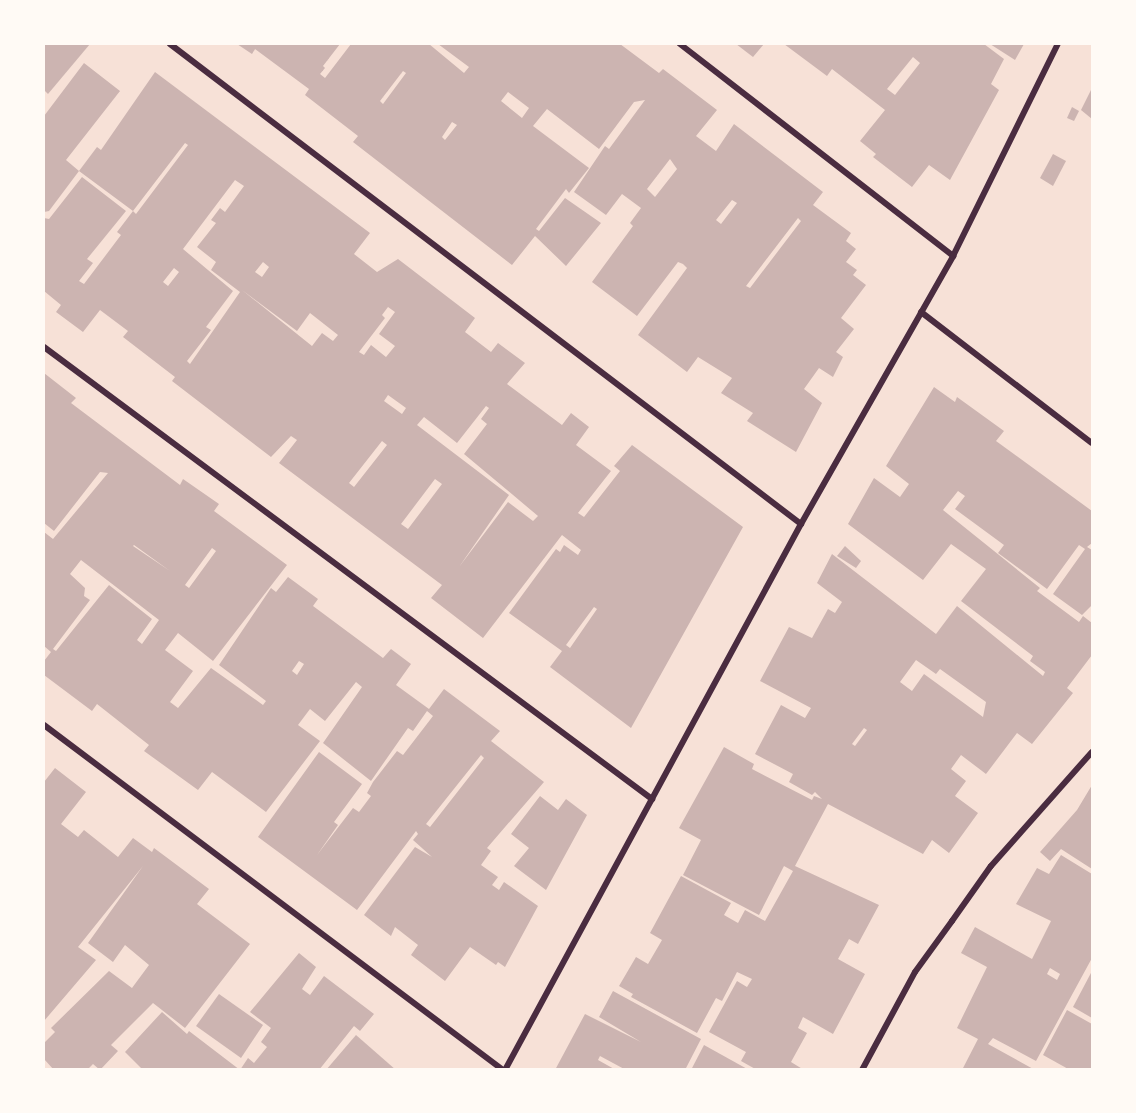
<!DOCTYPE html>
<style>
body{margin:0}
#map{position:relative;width:1136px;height:1113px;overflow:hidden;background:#f7e1d7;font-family:"Source Sans 3",sans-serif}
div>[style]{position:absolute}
.building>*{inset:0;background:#ccb4b1}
.minor>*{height:6px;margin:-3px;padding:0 3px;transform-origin:3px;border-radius:3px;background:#4a2c40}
span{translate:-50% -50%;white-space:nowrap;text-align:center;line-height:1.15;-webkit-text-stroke:4.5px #fffaf5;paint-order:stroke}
.frame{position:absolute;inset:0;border:45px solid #fffaf5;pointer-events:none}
</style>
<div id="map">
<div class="building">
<div style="clip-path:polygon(44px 44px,90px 44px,48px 94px,44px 90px)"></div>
<div style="clip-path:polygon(evenodd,237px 44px,340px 44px,323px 66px,325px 68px,320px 74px,325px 78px,351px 44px,429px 44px,464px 73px,469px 67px,438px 44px,620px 44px,659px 73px,663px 69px,717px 110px,696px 136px,716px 151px,734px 124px,823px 192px,813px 205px,851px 233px,846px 241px,856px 249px,846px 262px,857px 270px,853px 275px,866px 285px,841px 318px,854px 329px,836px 352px,843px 357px,833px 377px,819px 368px,804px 389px,822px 403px,796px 452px,747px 421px,753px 413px,721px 393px,732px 378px,698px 357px,687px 372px,638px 335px,687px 268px,683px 264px,678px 262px,637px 316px,592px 282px,633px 226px,630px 223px,641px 208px,622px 194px,606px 215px,574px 192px,605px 146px,609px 149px,645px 100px,634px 102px,599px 149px,547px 109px,533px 126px,589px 168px,569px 193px,566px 189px,536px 229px,539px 231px,565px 198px,601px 223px,566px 266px,535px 236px,512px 265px,353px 142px,358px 136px,305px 95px,309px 89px,255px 49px,252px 54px,237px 44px,403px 71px,406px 73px,383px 104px,380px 101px,403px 71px,237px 44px,508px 92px,529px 108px,522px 118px,501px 101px,508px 92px,237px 44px,452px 122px,457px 125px,445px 140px,442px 137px,452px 122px,237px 44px,670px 159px,677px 169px,655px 197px,647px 189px,670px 159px,237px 44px,732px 200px,737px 203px,721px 224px,716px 220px,732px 200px,237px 44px,798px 218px,801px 221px,750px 288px,746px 286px,798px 218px)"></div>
<div style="clip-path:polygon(736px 44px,764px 44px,753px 57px)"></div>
<div style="clip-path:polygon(evenodd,784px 44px,984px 44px,1004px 59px,991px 84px,999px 90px,950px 180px,929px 165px,912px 187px,873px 157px,876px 154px,860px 141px,885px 110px,832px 69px,827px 76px,784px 44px,913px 57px,920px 63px,895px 95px,887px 89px,913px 57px)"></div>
<div style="clip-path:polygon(990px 44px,1024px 44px,1015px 60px)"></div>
<div style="clip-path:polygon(evenodd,84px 63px,120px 91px,66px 160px,79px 171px,97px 147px,101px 150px,155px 72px,370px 233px,354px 254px,377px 272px,398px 259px,475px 318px,465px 332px,491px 352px,498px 343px,525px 363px,507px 384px,562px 425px,571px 413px,589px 427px,576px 445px,611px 471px,578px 513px,584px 517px,620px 471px,614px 466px,632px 445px,743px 527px,631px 728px,550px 667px,562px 651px,509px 613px,556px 549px,560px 552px,564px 545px,578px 555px,581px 550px,562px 535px,483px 638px,431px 598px,442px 585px,279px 463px,297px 440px,291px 436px,271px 457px,172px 381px,175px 377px,123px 337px,128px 331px,100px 310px,83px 332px,56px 312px,61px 305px,44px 291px,44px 218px,49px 219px,82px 177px,126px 211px,87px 259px,93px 263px,79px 281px,84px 284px,121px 235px,117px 232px,133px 211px,79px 171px,49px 211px,44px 212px,44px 116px,84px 63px,185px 143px,188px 145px,136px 214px,133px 211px,185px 143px,84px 63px,235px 180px,244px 186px,225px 212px,220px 208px,211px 220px,216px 223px,197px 247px,216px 262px,211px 270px,240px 292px,190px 364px,187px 361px,211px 330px,206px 327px,233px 291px,183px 249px,235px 180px,84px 63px,263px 262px,269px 267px,262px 277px,255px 272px,263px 262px,84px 63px,174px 268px,179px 272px,168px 286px,163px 282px,174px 268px,84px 63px,242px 290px,297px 331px,310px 313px,338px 335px,333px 341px,322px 333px,312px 346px,242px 290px,84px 63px,388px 307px,395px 312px,379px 334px,395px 346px,386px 357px,371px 345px,364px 355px,359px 352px,385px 318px,382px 315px,388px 307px,84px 63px,388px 395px,406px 408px,402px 414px,384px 401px,388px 395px,84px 63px,486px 406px,489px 408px,481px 419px,487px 424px,464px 454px,538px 516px,533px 521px,508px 502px,459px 567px,509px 495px,417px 425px,424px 417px,457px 443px,486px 406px,84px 63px,382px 441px,387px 445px,354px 487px,349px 483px,382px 441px,84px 63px,435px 479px,442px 484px,408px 529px,401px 524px,435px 479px,84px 63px,594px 607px,597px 609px,570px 648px,566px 645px,594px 607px)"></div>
<div style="clip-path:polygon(1092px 88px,1092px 119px,1081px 110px)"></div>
<div style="clip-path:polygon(1072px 107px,1079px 111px,1074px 121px,1067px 118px)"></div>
<div style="clip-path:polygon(1053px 154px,1066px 161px,1053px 186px,1040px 178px)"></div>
<div style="clip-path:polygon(evenodd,44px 373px,76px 398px,71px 403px,180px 485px,183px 479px,219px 504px,214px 511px,287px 565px,213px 661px,178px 633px,165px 650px,193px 671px,170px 702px,178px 708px,211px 668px,263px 705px,266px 701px,219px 665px,271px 588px,276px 592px,288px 577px,318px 599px,313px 606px,383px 658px,391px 649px,411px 664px,396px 685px,429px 709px,444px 689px,500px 731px,491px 741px,544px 782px,487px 848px,491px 851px,481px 865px,498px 877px,492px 885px,499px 890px,504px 882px,538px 906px,505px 967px,498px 962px,496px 965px,470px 947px,445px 981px,411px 955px,418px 945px,395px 927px,391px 936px,364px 915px,415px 847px,432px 857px,413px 840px,418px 834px,416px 831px,357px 910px,258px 837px,319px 752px,362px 784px,334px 822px,338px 825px,317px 855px,353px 808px,359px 812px,371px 796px,367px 793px,373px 782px,397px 751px,403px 755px,433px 716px,427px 711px,413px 731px,408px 728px,371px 781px,323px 743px,362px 687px,356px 682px,325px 721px,310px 709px,298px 725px,320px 741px,266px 812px,212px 772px,198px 790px,144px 751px,149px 745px,97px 704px,92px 711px,44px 675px,44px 661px,51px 652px,44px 646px,44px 532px,53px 539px,108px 473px,100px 472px,54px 531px,44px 523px,44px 373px,134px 545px,170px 571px,133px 546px,134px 545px,44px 373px,212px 548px,216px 551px,189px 588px,185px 585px,212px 548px,44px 373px,81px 560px,159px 620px,142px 644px,137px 640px,152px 619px,109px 585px,56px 651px,53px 649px,90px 600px,84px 596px,85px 588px,70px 574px,81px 560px,44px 373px,299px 661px,304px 664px,297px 675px,292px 671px,299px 661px,44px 373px,481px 755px,484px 758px,430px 827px,426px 824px,481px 755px)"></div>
<div style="clip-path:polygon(evenodd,934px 387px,955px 402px,957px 397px,1004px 431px,996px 441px,1092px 511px,1092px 543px,1087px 547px,1092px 550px,1092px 605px,1082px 615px,1053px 594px,1085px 549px,1079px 545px,1047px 589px,998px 553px,1004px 545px,955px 509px,965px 496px,958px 491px,943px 510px,1040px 588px,1037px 591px,1079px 622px,1083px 616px,1092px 623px,1092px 655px,1067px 688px,1073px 693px,1032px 744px,1017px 733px,986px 774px,961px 755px,951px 769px,966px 781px,955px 796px,978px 813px,949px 853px,932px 840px,923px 854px,828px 804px,795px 866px,879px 905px,858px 944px,849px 939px,838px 959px,865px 974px,833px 1034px,803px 1017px,798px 1028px,807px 1033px,791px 1062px,804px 1070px,757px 1070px,741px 1061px,746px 1052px,709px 1032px,737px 981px,747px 987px,752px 979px,737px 972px,722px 1001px,716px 998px,697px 1033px,631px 997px,633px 994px,619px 986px,636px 957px,648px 964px,662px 940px,650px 933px,681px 876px,731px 903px,724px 915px,738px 923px,745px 910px,765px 921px,793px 871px,784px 866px,759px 915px,683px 875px,701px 840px,679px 828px,724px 747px,754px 764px,752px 769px,812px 800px,814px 796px,822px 799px,815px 792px,812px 795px,789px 782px,793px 774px,755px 754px,781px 705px,805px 718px,811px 708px,760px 681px,789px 627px,812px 638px,828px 609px,835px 613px,842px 602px,817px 583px,832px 554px,936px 634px,957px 606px,1043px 676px,1045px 672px,1030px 661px,1033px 656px,961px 601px,986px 569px,951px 544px,923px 580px,848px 524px,874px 478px,900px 497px,909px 484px,886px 466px,934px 387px,916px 660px,936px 674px,940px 669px,986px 702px,983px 717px,924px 674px,912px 691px,900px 682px,916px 660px,934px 387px,864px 728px,867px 730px,855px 746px,852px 744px,864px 728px)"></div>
<div style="clip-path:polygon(845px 546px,861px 561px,856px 568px,837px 556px)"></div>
<div style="clip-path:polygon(55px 768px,86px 792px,61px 824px,78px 837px,84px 830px,118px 857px,133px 838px,152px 852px,154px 848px,209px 889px,197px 904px,250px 944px,185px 1028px,153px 1003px,111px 1045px,118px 1051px,100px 1070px,93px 1064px,87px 1070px,54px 1070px,44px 1059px,44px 1043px,55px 1032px,51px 1028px,109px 971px,132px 988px,149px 965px,125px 945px,113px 962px,88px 943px,143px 866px,78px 947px,96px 960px,44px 1021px,44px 782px)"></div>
<div style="clip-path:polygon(1092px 785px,1092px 869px,1061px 849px,1050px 861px,1040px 852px,1077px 810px)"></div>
<div style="clip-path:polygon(540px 796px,558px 810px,566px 799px,587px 815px,546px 890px,514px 866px,529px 848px,511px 834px)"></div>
<div style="clip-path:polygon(evenodd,1061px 855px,1092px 874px,1092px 958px,1036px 1061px,993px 1038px,988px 1044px,1035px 1070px,962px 1070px,978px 1039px,957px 1028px,987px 967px,961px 953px,975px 927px,1032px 959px,1051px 921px,1016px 904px,1037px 868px,1049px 874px,1061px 855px,1050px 968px,1060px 974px,1057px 980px,1047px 974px,1050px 968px)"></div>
<div style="clip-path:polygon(299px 953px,316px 967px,302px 989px,310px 995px,324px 976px,374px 1014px,360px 1031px,354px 1026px,319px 1070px,240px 1070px,248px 1058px,254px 1063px,267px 1047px,261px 1042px,271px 1028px,250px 1012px)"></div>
<div style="clip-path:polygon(1092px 971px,1092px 1018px,1073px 1007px)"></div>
<div style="clip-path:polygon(613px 991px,701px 1039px,685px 1070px,626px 1070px,600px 1056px,598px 1060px,616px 1070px,555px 1070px,585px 1014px,641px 1042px,599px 1017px)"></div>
<div style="clip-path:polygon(219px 994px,263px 1025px,241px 1058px,196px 1026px)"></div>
<div style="clip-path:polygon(1067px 1010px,1092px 1024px,1092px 1070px,1070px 1070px,1043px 1055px)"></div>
<div style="clip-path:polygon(162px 1012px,187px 1034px,189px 1031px,240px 1070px,143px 1070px,125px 1052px)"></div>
<div style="clip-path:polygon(356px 1035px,396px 1070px,326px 1070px)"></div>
<div style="clip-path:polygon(704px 1045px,749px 1070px,691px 1070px)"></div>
</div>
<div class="minor">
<div style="left:170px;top:44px;width:793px;rotate:37.26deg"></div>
<div style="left:680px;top:44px;width:346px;rotate:37.8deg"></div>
<div style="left:921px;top:312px;width:215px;rotate:37.5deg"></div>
<div style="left:44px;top:347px;width:758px;rotate:36.63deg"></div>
<div style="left:44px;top:725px;width:574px;rotate:36.93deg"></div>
<div style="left:505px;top:1070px;width:621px;rotate:-61.54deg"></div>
<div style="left:801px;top:524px;width:308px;rotate:-60.4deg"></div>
<div style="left:953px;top:256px;width:237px;rotate:-63.7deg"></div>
<div style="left:862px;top:1070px;width:111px;rotate:-61.6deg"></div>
<div style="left:915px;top:972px;width:63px;rotate:-54deg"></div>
<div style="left:952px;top:921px;width:67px;rotate:-54.7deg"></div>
<div style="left:991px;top:866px;width:152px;rotate:-48.5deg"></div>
</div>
<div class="frame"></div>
</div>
